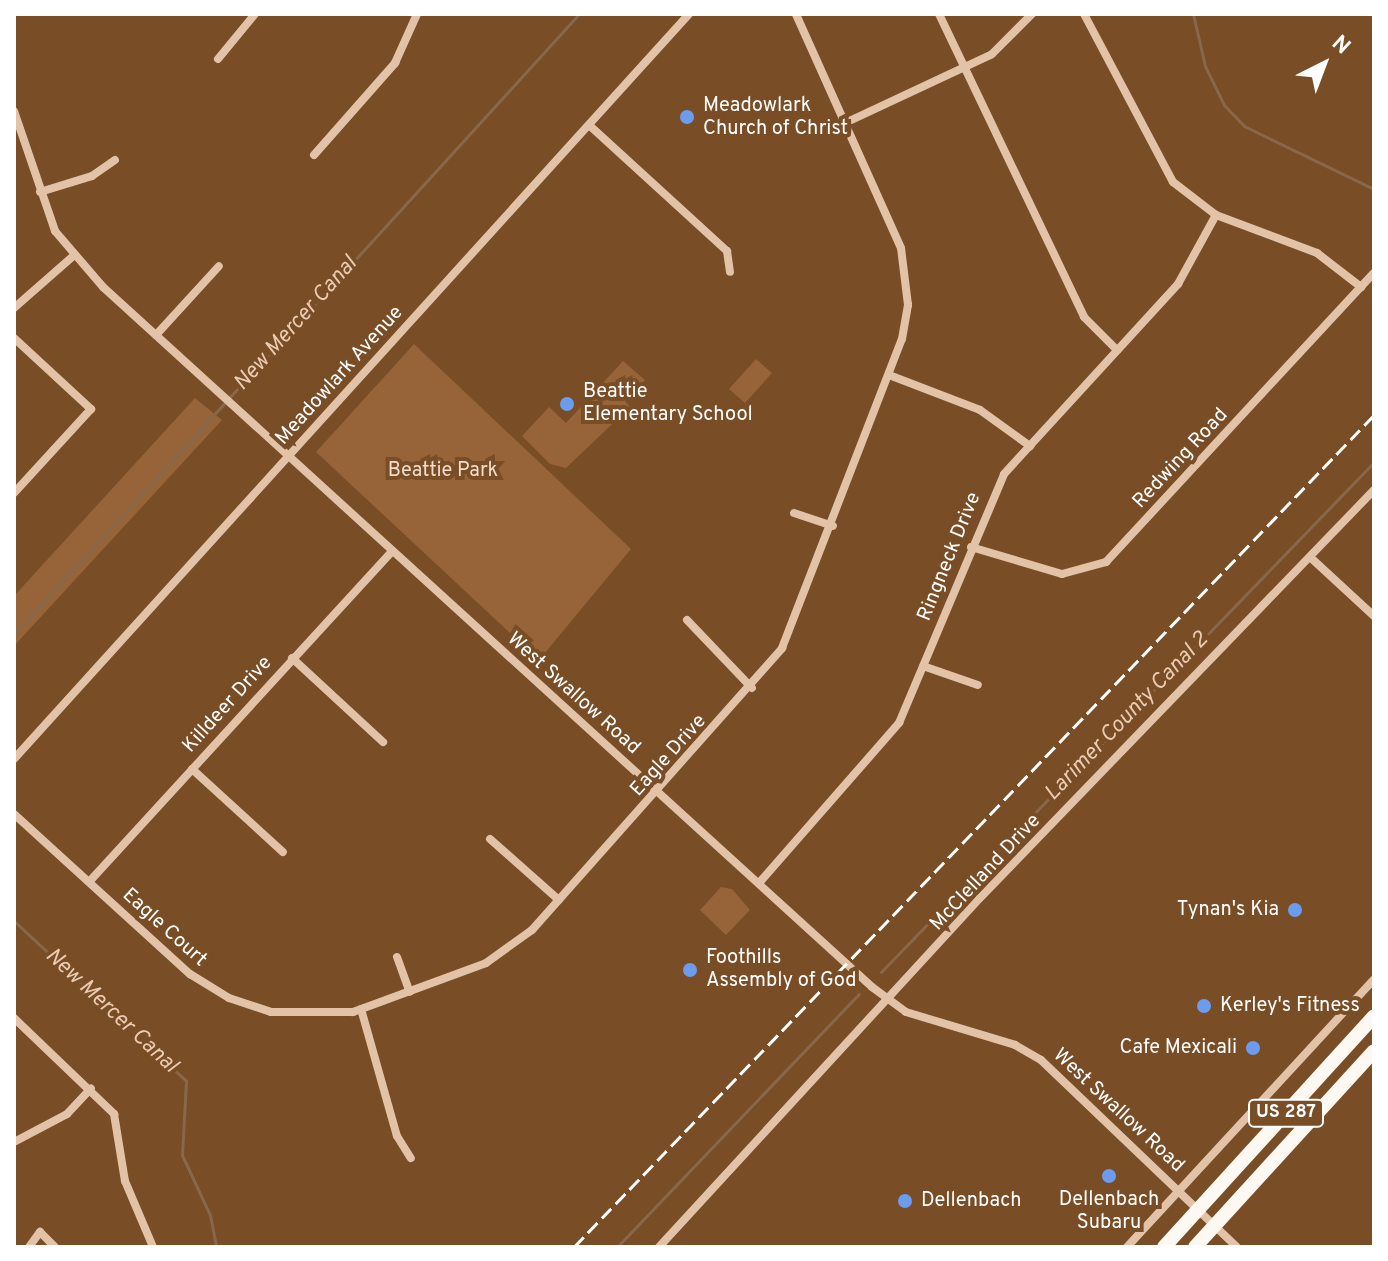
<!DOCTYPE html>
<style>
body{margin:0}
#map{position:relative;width:1388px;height:1261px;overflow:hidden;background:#794d25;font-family:Overpass,sans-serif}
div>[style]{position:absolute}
.green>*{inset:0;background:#966438}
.stream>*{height:3px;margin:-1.5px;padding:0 1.5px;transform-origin:1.5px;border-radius:1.5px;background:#88674a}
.minor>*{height:8px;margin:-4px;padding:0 4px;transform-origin:4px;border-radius:4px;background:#e3c3a7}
.trunk>*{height:14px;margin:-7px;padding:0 7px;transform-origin:7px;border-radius:7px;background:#fef8f2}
.rail>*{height:3px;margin-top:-1.5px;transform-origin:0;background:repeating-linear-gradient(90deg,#fff 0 14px,transparent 0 20px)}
.dots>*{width:22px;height:22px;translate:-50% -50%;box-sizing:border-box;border:4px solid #794d25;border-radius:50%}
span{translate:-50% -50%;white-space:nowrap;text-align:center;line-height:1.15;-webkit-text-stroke:8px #794d25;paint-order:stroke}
.shield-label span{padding:2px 6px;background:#794d25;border:2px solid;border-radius:6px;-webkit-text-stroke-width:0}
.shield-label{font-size:18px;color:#fff;font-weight:700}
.poi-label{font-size:20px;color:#fff}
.left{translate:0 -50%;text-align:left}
.right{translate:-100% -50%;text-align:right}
.street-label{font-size:20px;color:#fff}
.park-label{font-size:20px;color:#f3dcc9}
.water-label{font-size:22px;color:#ebccb2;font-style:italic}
.frame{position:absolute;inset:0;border:16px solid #fff;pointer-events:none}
.north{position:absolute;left:1284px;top:24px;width:80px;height:80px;-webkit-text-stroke:6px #794d25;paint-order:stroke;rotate:42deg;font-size:22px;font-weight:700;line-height:32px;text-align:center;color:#fff}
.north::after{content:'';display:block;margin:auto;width:28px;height:36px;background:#fff;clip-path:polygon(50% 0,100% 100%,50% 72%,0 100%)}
</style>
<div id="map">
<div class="green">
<div style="clip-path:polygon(414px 344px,631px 549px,539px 660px,316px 452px)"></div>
<div style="clip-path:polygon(756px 359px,772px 373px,745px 403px,729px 389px)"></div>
<div style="clip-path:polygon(623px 361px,645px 380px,625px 401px,630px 407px,566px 468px,550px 464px,522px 436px,549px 407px,566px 423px)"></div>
<div style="clip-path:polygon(195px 398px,222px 420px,14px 646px,14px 596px)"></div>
<div style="clip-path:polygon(721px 887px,732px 889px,750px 910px,726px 935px,700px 910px)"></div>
</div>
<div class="stream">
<div style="left:1193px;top:14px;width:53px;rotate:77deg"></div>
<div style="left:1205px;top:66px;width:43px;rotate:64deg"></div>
<div style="left:1224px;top:105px;width:29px;rotate:46deg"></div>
<div style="left:1244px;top:126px;width:144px;rotate:25.9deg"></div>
<div style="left:14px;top:634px;width:839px;rotate:-47.66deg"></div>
<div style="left:14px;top:921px;width:235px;rotate:42.9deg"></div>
<div style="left:186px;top:1081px;width:74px;rotate:93.1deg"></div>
<div style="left:182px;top:1155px;width:66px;rotate:65deg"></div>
<div style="left:210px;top:1215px;width:33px;rotate:79deg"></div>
<div style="left:881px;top:972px;width:709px;rotate:-45.97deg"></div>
<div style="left:617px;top:1247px;width:350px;rotate:-46.3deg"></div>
</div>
<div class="minor">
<div style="left:939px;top:14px;width:336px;rotate:64.4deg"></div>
<div style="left:1084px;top:317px;width:47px;rotate:45deg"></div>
<div style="left:1084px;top:14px;width:190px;rotate:62.1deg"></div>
<div style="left:1173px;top:182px;width:54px;rotate:37.5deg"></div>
<div style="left:1216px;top:215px;width:108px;rotate:20.6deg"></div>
<div style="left:1317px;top:253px;width:56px;rotate:37.7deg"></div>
<div style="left:218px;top:59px;width:58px;rotate:-50.6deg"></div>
<div style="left:14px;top:111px;width:127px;rotate:71.1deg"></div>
<div style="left:55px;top:231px;width:74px;rotate:49.4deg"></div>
<div style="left:103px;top:287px;width:1040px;rotate:42.31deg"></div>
<div style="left:872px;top:987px;width:42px;rotate:36.3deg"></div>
<div style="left:906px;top:1012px;width:114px;rotate:16.8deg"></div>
<div style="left:1015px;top:1045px;width:30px;rotate:30deg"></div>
<div style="left:1041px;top:1060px;width:271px;rotate:43.7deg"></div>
<div style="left:845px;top:123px;width:162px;rotate:-25.1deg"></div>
<div style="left:992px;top:54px;width:57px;rotate:-45deg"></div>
<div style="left:589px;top:125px;width:187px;rotate:42.4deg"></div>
<div style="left:727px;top:251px;width:21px;rotate:82deg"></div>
<div style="left:314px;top:155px;width:123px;rotate:-48.6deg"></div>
<div style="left:395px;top:63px;width:54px;rotate:-65.8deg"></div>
<div style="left:40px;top:192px;width:54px;rotate:-17.1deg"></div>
<div style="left:92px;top:176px;width:28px;rotate:-35deg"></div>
<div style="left:14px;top:308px;width:77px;rotate:-41.3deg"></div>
<div style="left:156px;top:335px;width:93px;rotate:-47.6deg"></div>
<div style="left:14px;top:338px;width:105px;rotate:42.7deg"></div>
<div style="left:91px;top:409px;width:114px;rotate:132.5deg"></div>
<div style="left:889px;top:375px;width:97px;rotate:21deg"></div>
<div style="left:980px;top:410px;width:62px;rotate:35.8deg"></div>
<div style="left:794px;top:513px;width:41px;rotate:18.4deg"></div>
<div style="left:971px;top:547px;width:95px;rotate:16.5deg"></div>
<div style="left:1062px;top:574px;width:46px;rotate:-15.3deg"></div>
<div style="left:1106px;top:562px;width:394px;rotate:-47.2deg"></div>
<div style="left:1310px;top:557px;width:87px;rotate:42.7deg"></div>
<div style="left:687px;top:620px;width:94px;rotate:46.3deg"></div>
<div style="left:292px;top:658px;width:124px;rotate:42.7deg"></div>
<div style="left:923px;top:666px;width:58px;rotate:19.1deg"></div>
<div style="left:14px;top:759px;width:1005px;rotate:-47.82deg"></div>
<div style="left:192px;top:769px;width:123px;rotate:42.4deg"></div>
<div style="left:14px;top:814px;width:238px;rotate:42.3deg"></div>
<div style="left:190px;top:974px;width:46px;rotate:31.6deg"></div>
<div style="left:229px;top:998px;width:44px;rotate:18.4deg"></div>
<div style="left:271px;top:1012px;width:82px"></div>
<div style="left:353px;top:1012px;width:142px;rotate:-20.2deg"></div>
<div style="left:486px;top:963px;width:57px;rotate:-35.7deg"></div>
<div style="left:532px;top:930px;width:377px;rotate:-48.4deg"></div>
<div style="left:782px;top:648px;width:331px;rotate:-68.8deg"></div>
<div style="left:902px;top:339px;width:35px;rotate:-80deg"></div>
<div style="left:908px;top:305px;width:57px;rotate:-97deg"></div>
<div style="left:901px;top:248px;width:256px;rotate:-114.2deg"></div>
<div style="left:490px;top:839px;width:92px;rotate:41.5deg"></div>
<div style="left:89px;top:882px;width:449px;rotate:-47.5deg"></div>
<div style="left:759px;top:883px;width:213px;rotate:-48.8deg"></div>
<div style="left:899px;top:723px;width:270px;rotate:-67.1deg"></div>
<div style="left:1004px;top:474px;width:258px;rotate:-47.5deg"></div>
<div style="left:1178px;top:284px;width:79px;rotate:-61.2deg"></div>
<div style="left:397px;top:957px;width:37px;rotate:70deg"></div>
<div style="left:361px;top:1009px;width:132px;rotate:74.2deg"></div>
<div style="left:397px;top:1136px;width:26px;rotate:58deg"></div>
<div style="left:14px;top:1018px;width:139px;rotate:43.8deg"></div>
<div style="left:114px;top:1114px;width:68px;rotate:80.7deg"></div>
<div style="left:125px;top:1181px;width:72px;rotate:67deg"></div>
<div style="left:14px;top:1142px;width:60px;rotate:-27.8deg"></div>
<div style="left:67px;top:1114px;width:35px;rotate:-47deg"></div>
<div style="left:29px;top:1247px;width:19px;rotate:-54deg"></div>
<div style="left:40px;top:1232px;width:21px;rotate:45deg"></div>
<div style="left:659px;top:1247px;width:474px;rotate:-47.4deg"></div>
<div style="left:980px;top:898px;width:567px;rotate:-46deg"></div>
<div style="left:1127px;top:1247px;width:364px;rotate:-47.3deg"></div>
</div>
<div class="trunk">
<div style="left:1164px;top:1247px;width:312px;rotate:-47.7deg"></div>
<div style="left:1195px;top:1247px;width:265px;rotate:-47.6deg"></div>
</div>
<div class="rail">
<div style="left:574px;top:1247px;width:1154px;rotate:-46.12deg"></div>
</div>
<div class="dots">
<div style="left:687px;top:117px;background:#6b9ced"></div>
<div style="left:567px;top:404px;background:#6b9ced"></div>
<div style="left:1295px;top:910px;background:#6b9ced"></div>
<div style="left:690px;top:970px;background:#6b9ced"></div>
<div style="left:1204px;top:1006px;background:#6b9ced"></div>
<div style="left:1253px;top:1048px;background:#6b9ced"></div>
<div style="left:1109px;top:1176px;background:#6b9ced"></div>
<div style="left:905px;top:1201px;background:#6b9ced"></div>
</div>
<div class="shield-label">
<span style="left:1286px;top:1113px">US 287</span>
</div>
<div class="poi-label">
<span class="left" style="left:703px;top:118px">Meadowlark<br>Church of Christ</span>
<span class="left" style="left:583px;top:404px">Beattie<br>Elementary School</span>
<span class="right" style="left:1279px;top:910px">Tynan's Kia</span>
<span class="left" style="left:706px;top:970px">Foothills<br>Assembly of God</span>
<span class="left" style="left:1220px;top:1006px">Kerley's Fitness</span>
<span class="right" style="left:1237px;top:1048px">Cafe Mexicali</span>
<span style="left:1109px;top:1212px">Dellenbach<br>Subaru</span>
<span class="left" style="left:921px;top:1201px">Dellenbach</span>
</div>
<div class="street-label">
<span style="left:340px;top:376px;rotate:-48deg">Meadowlark Avenue</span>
<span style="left:1181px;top:459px;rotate:-47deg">Redwing Road</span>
<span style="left:950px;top:557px;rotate:-68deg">Ringneck Drive</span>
<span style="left:573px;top:694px;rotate:42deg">West Swallow Road</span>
<span style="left:228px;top:705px;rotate:-48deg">Killdeer Drive</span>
<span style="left:669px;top:756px;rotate:-48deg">Eagle Drive</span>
<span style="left:986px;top:873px;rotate:-47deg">McClelland Drive</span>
<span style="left:164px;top:928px;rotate:42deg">Eagle Court</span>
<span style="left:1118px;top:1111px;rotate:43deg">West Swallow Road</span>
</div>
<div class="park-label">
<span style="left:443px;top:471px">Beattie Park</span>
</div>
<div class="water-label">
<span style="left:296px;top:324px;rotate:-48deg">New Mercer Canal</span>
<span style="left:1127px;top:717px;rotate:-46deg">Larimer County Canal 2</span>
<span style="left:111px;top:1011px;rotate:43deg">New Mercer Canal</span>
</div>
<div class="frame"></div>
<div class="north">N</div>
</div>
